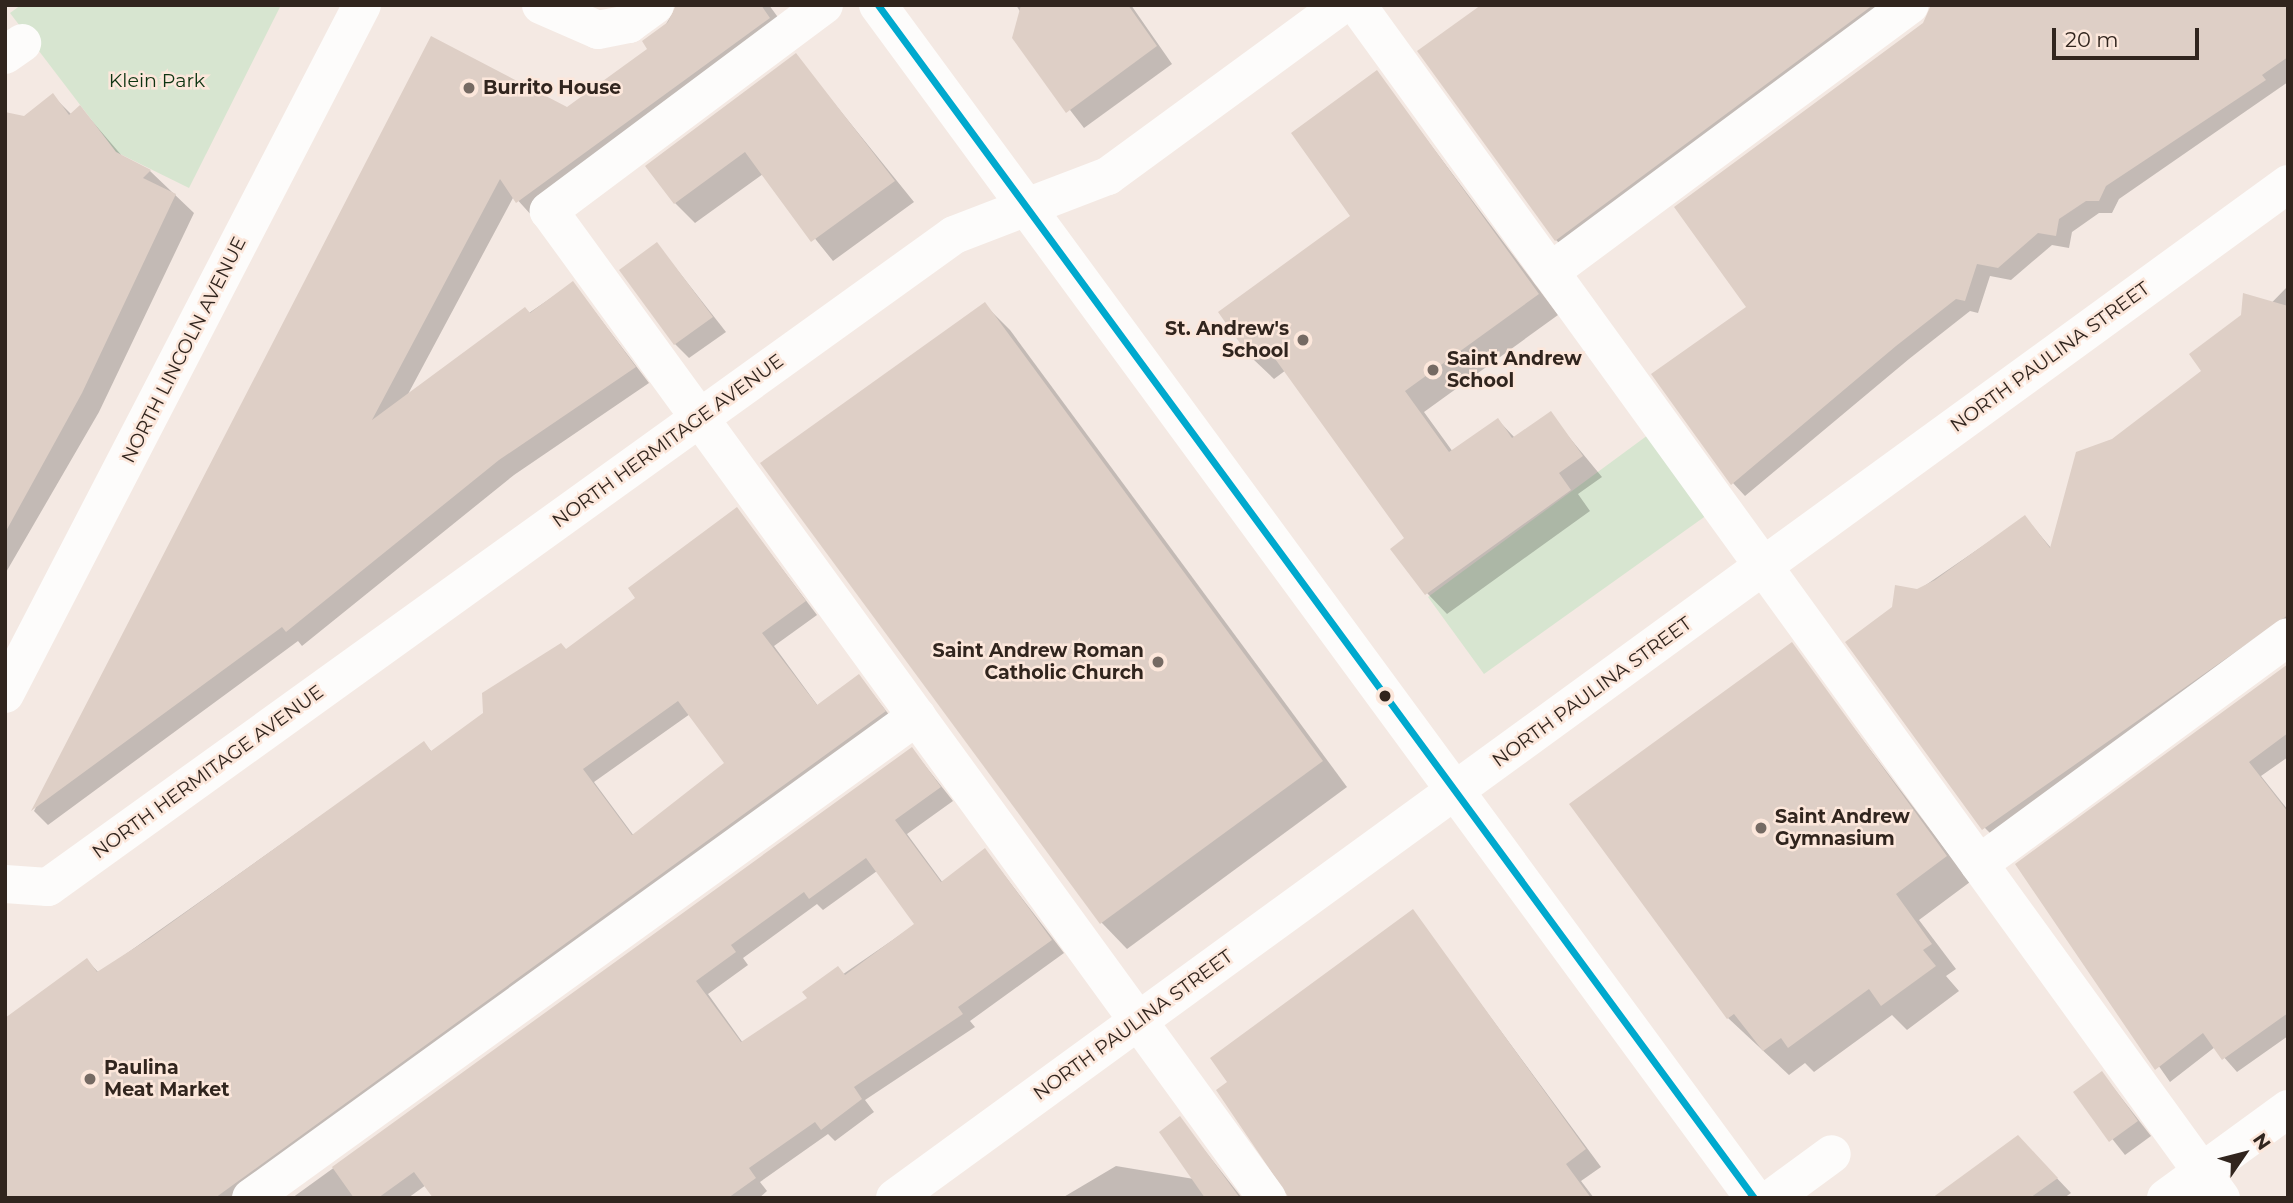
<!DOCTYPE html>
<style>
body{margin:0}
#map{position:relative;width:2293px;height:1203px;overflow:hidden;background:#f4e9e3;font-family:Montserrat,sans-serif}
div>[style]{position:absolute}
.green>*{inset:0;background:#d7e5d0}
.shadow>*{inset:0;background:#0003}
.building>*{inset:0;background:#decfc6}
.minor>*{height:38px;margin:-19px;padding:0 19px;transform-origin:19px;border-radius:19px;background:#fdfcfb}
.major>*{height:38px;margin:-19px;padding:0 19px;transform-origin:19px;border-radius:19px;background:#fdfcfb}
.bus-1>*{height:7px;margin:-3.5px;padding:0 3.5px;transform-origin:3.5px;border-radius:3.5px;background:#00a9ce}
.dots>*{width:19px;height:19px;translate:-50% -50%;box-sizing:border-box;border:4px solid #fce7db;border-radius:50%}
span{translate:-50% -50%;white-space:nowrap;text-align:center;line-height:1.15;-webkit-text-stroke:5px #fce7db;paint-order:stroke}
.park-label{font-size:19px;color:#0d3411}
.poi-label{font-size:19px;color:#31251e;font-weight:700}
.left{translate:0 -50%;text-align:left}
.right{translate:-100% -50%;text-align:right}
.street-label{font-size:19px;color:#31251e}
.frame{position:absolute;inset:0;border:7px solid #31251e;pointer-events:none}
.north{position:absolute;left:2209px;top:1119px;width:70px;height:70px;-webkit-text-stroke:5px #fce7db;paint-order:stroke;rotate:55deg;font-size:19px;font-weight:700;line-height:28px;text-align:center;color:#31251e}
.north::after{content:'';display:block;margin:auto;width:24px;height:32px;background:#31251e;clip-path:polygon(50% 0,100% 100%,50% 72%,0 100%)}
.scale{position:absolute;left:2052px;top:28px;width:147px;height:32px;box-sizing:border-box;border:4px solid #31251e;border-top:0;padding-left:9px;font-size:21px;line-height:24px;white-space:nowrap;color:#31251e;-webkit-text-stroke:5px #fce7db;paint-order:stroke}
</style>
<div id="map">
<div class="green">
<div style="clip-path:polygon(21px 5px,281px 5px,189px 188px,116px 152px,10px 13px)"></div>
<div style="clip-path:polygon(1648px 435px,1707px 515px,1484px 674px,1428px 597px)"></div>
</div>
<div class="shadow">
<div style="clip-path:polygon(678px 5px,769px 5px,788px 31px,533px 217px,514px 196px,407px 396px,573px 283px,649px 383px,514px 475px,302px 646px,298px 641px,48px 825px,34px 811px,432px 38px,568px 109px,650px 49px)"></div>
<div style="clip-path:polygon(1016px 5px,1131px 5px,1172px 64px,1084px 128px,1014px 38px,1021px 13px)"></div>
<div style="clip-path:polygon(1600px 5px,1903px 5px,1569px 252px,1556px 240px)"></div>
<div style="clip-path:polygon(2288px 5px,2288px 82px,2119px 199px,2112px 213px,2099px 213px,2072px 232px,2069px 248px,2052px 245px,2011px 280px,1990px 276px,1978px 313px,1970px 311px,1909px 359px,1745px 496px,1733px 483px,1749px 307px,1924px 24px)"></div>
<div style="clip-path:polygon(796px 56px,914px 202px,833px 261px,763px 174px,695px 223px,675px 203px)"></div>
<div style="clip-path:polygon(1377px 73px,1558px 315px,1424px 412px,1453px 452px,1498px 420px,1515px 438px,1550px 414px,1602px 477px,1578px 494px,1590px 511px,1447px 614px,1427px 593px,1407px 538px,1286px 370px,1274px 379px,1253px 359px,1353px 216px)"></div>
<div style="clip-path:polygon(53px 96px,72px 115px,80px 107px,123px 157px,150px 171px,194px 213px,99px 412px,5px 574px,5px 130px)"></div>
<div style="clip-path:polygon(657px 244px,726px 332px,689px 358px,675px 344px)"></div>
<div style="clip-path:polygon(2288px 286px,2288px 633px,1998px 841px,1985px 828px,1917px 591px,2025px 517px,2051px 548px,2113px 440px,2204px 372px)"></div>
<div style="clip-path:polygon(985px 305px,1010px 330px,1347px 787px,1127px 949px,1102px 923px,762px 464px)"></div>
<div style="clip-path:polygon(evenodd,737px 509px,817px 615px,774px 646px,818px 706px,859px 676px,897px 725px,248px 1198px,5px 1198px,87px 960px,99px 973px,424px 743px,432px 752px,637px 599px,737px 509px,690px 714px,726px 764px,634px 836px,594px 782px,690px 714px)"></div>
<div style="clip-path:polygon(1791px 645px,1970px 882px,1919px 920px,1956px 969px,1946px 976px,1959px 991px,1907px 1030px,1892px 1015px,1814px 1072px,1805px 1063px,1789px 1075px,1728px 1018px)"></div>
<div style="clip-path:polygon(2288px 666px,2288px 757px,2261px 776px,2288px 810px,2288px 1036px,2237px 1072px,2215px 1047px,2170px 1082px,2018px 865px)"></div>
<div style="clip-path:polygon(evenodd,912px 749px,953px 801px,907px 834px,943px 883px,985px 850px,1064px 953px,970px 1021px,975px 1027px,865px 1100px,874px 1112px,835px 1141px,828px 1134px,760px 1182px,767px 1191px,759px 1198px,435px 1198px,426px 1185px,408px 1198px,292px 1198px,912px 749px,877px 871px,916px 924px,743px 1043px,708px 994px,748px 965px,743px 958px,817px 904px,823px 910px,877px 871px)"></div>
<div style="clip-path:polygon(1413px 912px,1601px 1167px,1581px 1181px,1594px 1198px,1290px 1198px)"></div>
<div style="clip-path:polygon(2102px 1073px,2151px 1136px,2125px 1155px,2075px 1092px)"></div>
<div style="clip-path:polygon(1180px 1119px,1242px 1198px,1062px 1198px,1116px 1166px,1194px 1179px)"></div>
<div style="clip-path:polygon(2032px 1152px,2071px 1193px,2064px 1198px,1935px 1198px)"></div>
</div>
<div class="building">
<div style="clip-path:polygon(676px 5px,761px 5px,770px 18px,516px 203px,500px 179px,372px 420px,525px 307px,530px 313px,573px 281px,636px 367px,499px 460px,286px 632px,282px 627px,31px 811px,431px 36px,567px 107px,647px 49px,642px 41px,668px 22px)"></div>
<div style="clip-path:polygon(1021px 5px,1128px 5px,1157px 46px,1066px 113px,1012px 38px)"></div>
<div style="clip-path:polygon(1481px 5px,1873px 5px,1555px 241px,1417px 51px)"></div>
<div style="clip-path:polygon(1931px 5px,2288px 5px,2288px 57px,2262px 75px,2266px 80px,2106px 186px,2099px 201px,2086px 201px,2059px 219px,2056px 236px,2038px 233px,1998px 268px,1977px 264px,1965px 301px,1956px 299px,1896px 346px,1731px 485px,1651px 374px,1746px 307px,1674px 207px,1923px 23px)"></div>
<div style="clip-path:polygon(796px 53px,895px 181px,811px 242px,745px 152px,674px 204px,645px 166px)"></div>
<div style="clip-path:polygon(1377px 70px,1539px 294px,1405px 391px,1449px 452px,1498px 418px,1512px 438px,1551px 411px,1583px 456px,1559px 473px,1571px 490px,1425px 595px,1390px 549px,1404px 538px,1268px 349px,1252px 360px,1218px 312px,1350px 216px,1291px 133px)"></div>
<div style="clip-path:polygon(53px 93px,69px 115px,80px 105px,116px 152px,151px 170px,143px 178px,176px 194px,82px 393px,5px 533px,5px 112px,24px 116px)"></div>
<div style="clip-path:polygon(657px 242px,713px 317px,674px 345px,619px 270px)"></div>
<div style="clip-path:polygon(2243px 293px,2288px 306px,2288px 615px,1982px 830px,1845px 642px,1892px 607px,1895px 585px,1917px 589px,1935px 580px,2025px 515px,2050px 548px,2076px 452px,2112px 439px,2201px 371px,2189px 354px,2241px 315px)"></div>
<div style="clip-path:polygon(985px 302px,1323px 761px,1100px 924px,760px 463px)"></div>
<div style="clip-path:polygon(evenodd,737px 507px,806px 601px,762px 633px,817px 705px,859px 674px,886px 711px,215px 1198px,5px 1198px,5px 1018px,87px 958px,97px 972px,150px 938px,424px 741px,431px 751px,483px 713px,482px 693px,561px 643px,566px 649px,635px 598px,628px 588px,737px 507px,678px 701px,724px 763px,632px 835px,583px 769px,678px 701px)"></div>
<div style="clip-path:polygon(1792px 642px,1947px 856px,1896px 894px,1932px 944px,1923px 950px,1936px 966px,1881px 1006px,1869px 989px,1788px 1048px,1781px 1038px,1763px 1051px,1734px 1014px,1727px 1019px,1569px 804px)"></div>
<div style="clip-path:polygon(2288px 664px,2288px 733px,2249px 762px,2288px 812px,2288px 1013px,2222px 1060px,2203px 1033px,2155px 1070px,2015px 864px)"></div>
<div style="clip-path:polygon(evenodd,912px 747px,941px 787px,895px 820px,941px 882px,985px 848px,1052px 940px,958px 1007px,963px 1014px,854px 1087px,862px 1099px,821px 1130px,815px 1122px,749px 1168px,756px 1178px,728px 1198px,433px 1198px,414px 1172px,378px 1198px,354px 1198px,332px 1167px,912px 747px,866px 858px,914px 924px,845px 975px,838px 966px,802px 992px,807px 998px,741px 1042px,696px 981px,736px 952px,731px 945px,804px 892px,809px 899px,866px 858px)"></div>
<div style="clip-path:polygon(1413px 909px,1586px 1149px,1566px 1164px,1591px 1198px,1289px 1198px,1216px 1090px,1227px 1082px,1210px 1058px)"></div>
<div style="clip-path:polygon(2102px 1071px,2138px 1121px,2109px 1142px,2073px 1092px)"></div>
<div style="clip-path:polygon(1180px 1116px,1240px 1198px,1205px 1198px,1159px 1132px)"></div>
<div style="clip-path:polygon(2018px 1135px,2058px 1178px,2030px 1198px,1932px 1198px)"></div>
</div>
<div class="minor">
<div style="left:541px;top:5px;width:62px;rotate:23.7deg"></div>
<div style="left:598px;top:30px;width:32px;rotate:-11deg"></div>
<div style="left:629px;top:24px;width:32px;rotate:-36deg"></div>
<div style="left:824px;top:5px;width:344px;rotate:143.2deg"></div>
<div style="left:549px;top:211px;width:1221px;rotate:53.97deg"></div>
<div style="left:878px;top:5px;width:1480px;rotate:53.71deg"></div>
<div style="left:1357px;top:5px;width:1473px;rotate:54.09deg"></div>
<div style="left:5px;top:55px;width:21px;rotate:-35deg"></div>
<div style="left:1550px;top:272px;width:448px;rotate:-36.6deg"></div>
<div style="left:1979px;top:864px;width:383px;rotate:-36.3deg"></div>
<div style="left:5px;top:884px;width:43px;rotate:4deg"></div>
<div style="left:48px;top:887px;width:1116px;rotate:-35.74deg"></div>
<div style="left:954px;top:235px;width:165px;rotate:-21deg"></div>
<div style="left:1108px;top:176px;width:290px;rotate:-36.2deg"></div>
<div style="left:251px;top:1198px;width:822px;rotate:-35.89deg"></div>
<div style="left:895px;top:1198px;width:1723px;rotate:-36.05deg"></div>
<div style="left:1772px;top:1198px;width:74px;rotate:-36.3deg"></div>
<div style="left:2166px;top:1198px;width:151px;rotate:-36.1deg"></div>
</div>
<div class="major">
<div style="left:5px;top:694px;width:776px;rotate:-62.61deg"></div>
</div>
<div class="bus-1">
<div style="left:878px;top:5px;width:1480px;rotate:53.71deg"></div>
</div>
<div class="dots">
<div style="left:469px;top:88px;background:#756a63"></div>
<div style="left:1303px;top:340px;background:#756a63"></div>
<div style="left:1433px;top:370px;background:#756a63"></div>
<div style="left:1158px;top:662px;background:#756a63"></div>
<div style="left:1385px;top:696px;background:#31251e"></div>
<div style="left:1761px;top:828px;background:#756a63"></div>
<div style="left:90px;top:1079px;background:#756a63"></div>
</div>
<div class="park-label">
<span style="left:157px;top:81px">Klein Park</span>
</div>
<div class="poi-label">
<span class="left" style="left:483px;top:88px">Burrito House</span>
<span class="right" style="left:1289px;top:340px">St. Andrew's<br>School</span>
<span class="left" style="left:1447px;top:370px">Saint Andrew<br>School</span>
<span class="right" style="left:1144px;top:662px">Saint Andrew Roman<br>Catholic Church</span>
<span class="left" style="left:1775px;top:828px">Saint Andrew<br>Gymnasium</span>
<span class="left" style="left:104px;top:1079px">Paulina<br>Meat Market</span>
</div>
<div class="street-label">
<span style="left:184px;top:350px;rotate:-63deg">NORTH LINCOLN AVENUE</span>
<span style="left:2050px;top:357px;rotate:-36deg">NORTH PAULINA STREET</span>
<span style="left:668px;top:441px;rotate:-36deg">NORTH HERMITAGE AVENUE</span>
<span style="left:1592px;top:692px;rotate:-36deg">NORTH PAULINA STREET</span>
<span style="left:208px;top:772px;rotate:-36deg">NORTH HERMITAGE AVENUE</span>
<span style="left:1133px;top:1025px;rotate:-36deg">NORTH PAULINA STREET</span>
</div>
<div class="frame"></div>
<div class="north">N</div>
<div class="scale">20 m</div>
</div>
